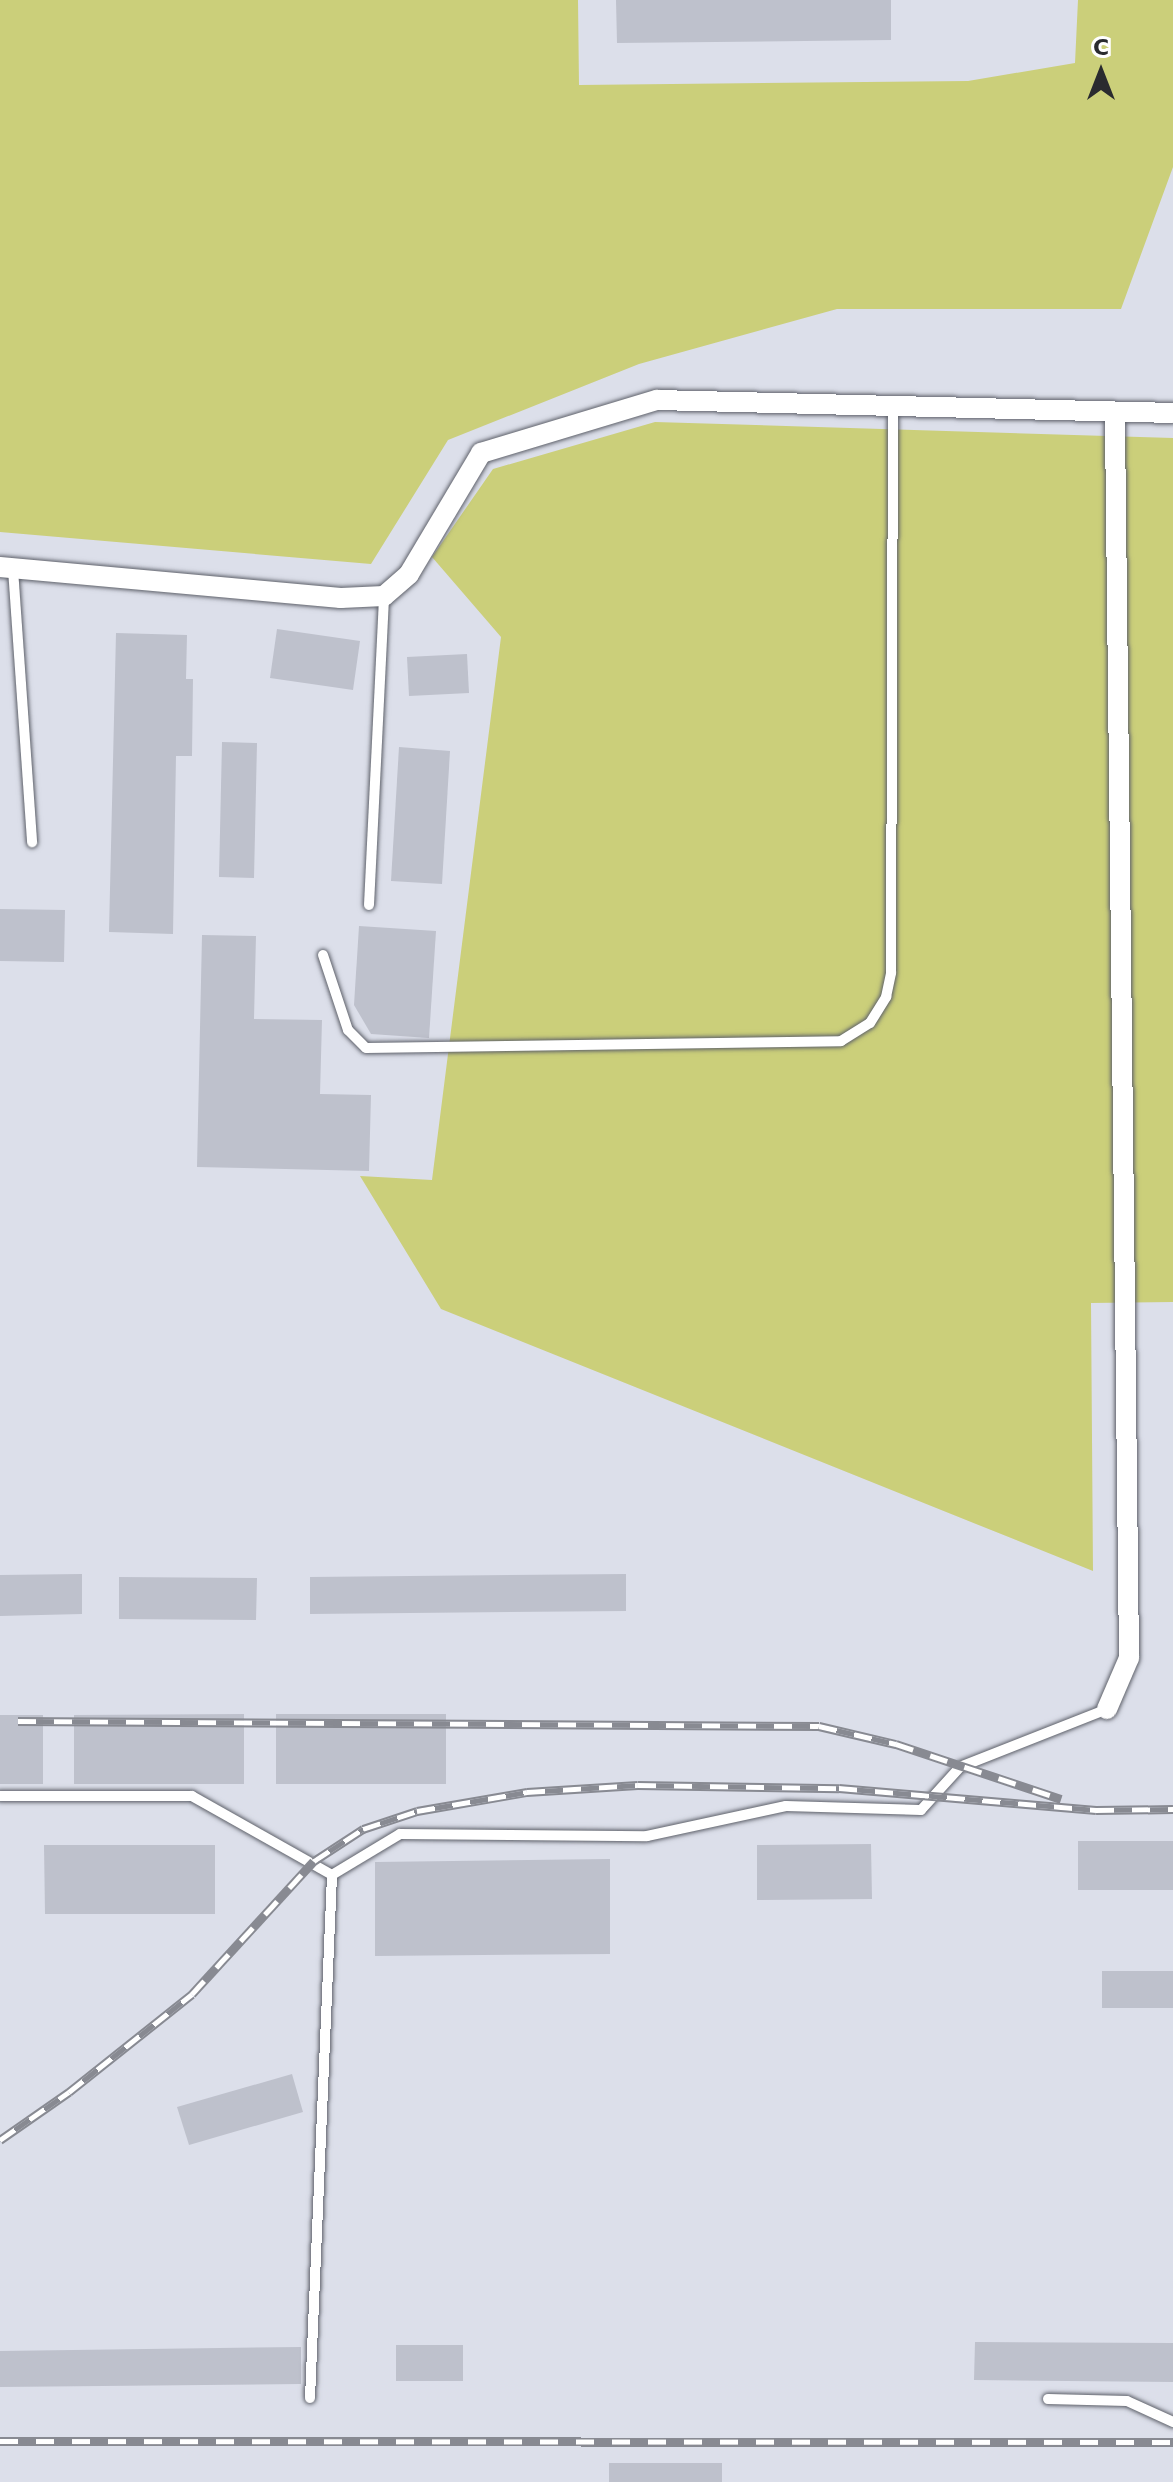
<!DOCTYPE html>
<meta charset="utf-8">
<style>
body{margin:0}
#map{position:relative;width:1173px;height:2482px;overflow:hidden;background:#dcdfea;font-family:"DejaVu Sans",sans-serif}
div>[style]{position:absolute}
.green>*{inset:0;background:#cbcf7a}
.building>*{inset:0;background:#bec1cc}
.roads{filter:drop-shadow(0 0 2px #5e616a) drop-shadow(0 0 2px #5e616a)}
.lane>*{height:10px;margin:-5px;padding:0 5px;transform-origin:5px;border-radius:5px;background:#fff}
.street>*{height:20px;margin:-10px;padding:0 10px;transform-origin:10px;border-radius:10px;background:#fff}
.rail>*{height:9px;margin-top:-4.5px;transform-origin:0;background:repeating-linear-gradient(90deg,#fff 0 18px,#888a92 0 36px);box-sizing:border-box;border-block:2px solid #888a92}
span{translate:-50% -50%;white-space:nowrap;text-align:center;line-height:1.15;-webkit-text-stroke:8px #fff;paint-order:stroke}
.north{position:absolute;left:1061px;top:32px;width:80px;height:80px;-webkit-text-stroke:6px #fff;paint-order:stroke;rotate:0deg;font-size:22px;font-weight:700;line-height:32px;text-align:center;color:#2a2b2f}
.north::after{content:'';display:block;margin:auto;width:28px;height:36px;background:#2a2b2f;clip-path:polygon(50% 0,100% 100%,50% 72%,0 100%)}
</style>
<div id="map">
<div class="green">
<div style="clip-path:polygon(0 0,578px 0,579px 85px,968px 81px,1075px 63px,1078px 0,1173px 0,1173px 167px,1121px 309px,837px 309px,639px 364px,448px 440px,371px 564px,0 532px)"></div>
<div style="clip-path:polygon(655px 422px,1173px 438px,1173px 1302px,1091px 1303px,1093px 1571px,441px 1309px,360px 1176px,432px 1180px,501px 637px,432px 557px,493px 469px)"></div>
</div>
<div class="building">
<div style="clip-path:polygon(616px 0,891px 0,891px 40px,617px 43px)"></div>
<div style="clip-path:polygon(277px 629px,360px 641px,353px 690px,270px 678px)"></div>
<div style="clip-path:polygon(116px 633px,187px 635px,186px 679px,193px 679px,192px 756px,176px 756px,173px 934px,109px 932px)"></div>
<div style="clip-path:polygon(467px 654px,469px 693px,409px 696px,407px 657px)"></div>
<div style="clip-path:polygon(222px 742px,257px 743px,254px 878px,219px 877px)"></div>
<div style="clip-path:polygon(399px 747px,450px 751px,442px 884px,391px 881px)"></div>
<div style="clip-path:polygon(0 909px,65px 910px,64px 962px,0 961px)"></div>
<div style="clip-path:polygon(359px 926px,436px 931px,429px 1038px,371px 1034px,354px 1005px)"></div>
<div style="clip-path:polygon(202px 935px,256px 936px,254px 1019px,322px 1020px,320px 1094px,371px 1095px,369px 1171px,197px 1167px)"></div>
<div style="clip-path:polygon(82px 1574px,82px 1614px,0 1616px,0 1575px)"></div>
<div style="clip-path:polygon(626px 1574px,626px 1611px,310px 1614px,310px 1577px)"></div>
<div style="clip-path:polygon(119px 1577px,257px 1578px,256px 1620px,119px 1619px)"></div>
<div style="clip-path:polygon(244px 1714px,244px 1784px,74px 1784px,74px 1715px)"></div>
<div style="clip-path:polygon(276px 1714px,446px 1714px,446px 1784px,276px 1784px)"></div>
<div style="clip-path:polygon(0 1715px,43px 1715px,43px 1784px,0 1784px)"></div>
<div style="clip-path:polygon(1078px 1841px,1173px 1841px,1173px 1890px,1078px 1890px)"></div>
<div style="clip-path:polygon(871px 1844px,872px 1899px,757px 1900px,757px 1845px)"></div>
<div style="clip-path:polygon(44px 1845px,215px 1845px,215px 1914px,45px 1914px)"></div>
<div style="clip-path:polygon(610px 1859px,610px 1954px,375px 1956px,375px 1862px)"></div>
<div style="clip-path:polygon(1102px 1971px,1173px 1971px,1173px 2008px,1102px 2008px)"></div>
<div style="clip-path:polygon(292px 2074px,303px 2112px,189px 2145px,177px 2107px)"></div>
<div style="clip-path:polygon(975px 2342px,1173px 2343px,1173px 2382px,974px 2380px)"></div>
<div style="clip-path:polygon(396px 2345px,463px 2345px,463px 2381px,396px 2381px)"></div>
<div style="clip-path:polygon(301px 2347px,301px 2384px,0 2387px,0 2351px)"></div>
<div style="clip-path:polygon(609px 2463px,722px 2463px,722px 2482px,609px 2482px)"></div>
</div>
<div class="roads">
<div class="lane">
<div style="left:13px;top:569px;width:274px;rotate:86deg"></div>
<div style="left:369px;top:905px;width:309px;rotate:-87.2deg"></div>
<div style="left:323px;top:955px;width:79px;rotate:71.6deg"></div>
<div style="left:348px;top:1030px;width:25px;rotate:45deg"></div>
<div style="left:366px;top:1048px;width:475px;rotate:-0.8deg"></div>
<div style="left:841px;top:1041px;width:34px;rotate:-32deg"></div>
<div style="left:870px;top:1023px;width:31px;rotate:-58deg"></div>
<div style="left:886px;top:997px;width:25px;rotate:-78deg"></div>
<div style="left:891px;top:973px;width:565px;rotate:-89.8deg"></div>
<div style="left:0;top:1796px;width:192px"></div>
<div style="left:192px;top:1796px;width:161px;rotate:29.4deg"></div>
<div style="left:310px;top:2398px;width:523px;rotate:-87.59deg"></div>
<div style="left:332px;top:1875px;width:79px;rotate:-31.1deg"></div>
<div style="left:400px;top:1834px;width:247px;rotate:0.5deg"></div>
<div style="left:647px;top:1836px;width:142px;rotate:-12.2deg"></div>
<div style="left:786px;top:1806px;width:135px;rotate:1.7deg"></div>
<div style="left:921px;top:1810px;width:58px;rotate:-47.8deg"></div>
<div style="left:960px;top:1767px;width:158px;rotate:-21.5deg"></div>
<div style="left:1048px;top:2399px;width:79px;rotate:1.5deg"></div>
<div style="left:1127px;top:2401px;width:51px;rotate:24.5deg"></div>
</div>
<div class="street">
<div style="left:0;top:567px;width:342px;rotate:5.2deg"></div>
<div style="left:341px;top:598px;width:43px;rotate:-2.7deg"></div>
<div style="left:384px;top:596px;width:33px;rotate:-41deg"></div>
<div style="left:409px;top:574px;width:141px;rotate:-59.2deg"></div>
<div style="left:481px;top:453px;width:184px;rotate:-16.8deg"></div>
<div style="left:657px;top:400px;width:516px;rotate:1.44deg"></div>
<div style="left:1107px;top:1709px;width:56px;rotate:-66.7deg"></div>
<div style="left:1129px;top:1658px;width:1243px;rotate:-90.65deg"></div>
</div>
</div>
<div class="rail">
<div style="left:18px;top:1721px;width:801px;rotate:0.36deg"></div>
<div style="left:819px;top:1726px;width:79px;rotate:13.2deg"></div>
<div style="left:896px;top:1744px;width:174px;rotate:18.4deg"></div>
<div style="left:0;top:2140px;width:84px;rotate:-34.8deg"></div>
<div style="left:69px;top:2092px;width:157px;rotate:-38.5deg"></div>
<div style="left:192px;top:1994px;width:180px;rotate:-47.5deg"></div>
<div style="left:314px;top:1861px;width:59px;rotate:-33.1deg"></div>
<div style="left:363px;top:1829px;width:57px;rotate:-18.4deg"></div>
<div style="left:417px;top:1811px;width:112px;rotate:-9.8deg"></div>
<div style="left:527px;top:1792px;width:111px;rotate:-3.6deg"></div>
<div style="left:638px;top:1785px;width:201px;rotate:0.9deg"></div>
<div style="left:839px;top:1788px;width:258px;rotate:4.9deg"></div>
<div style="left:1096px;top:1810px;width:77px;rotate:-0.7deg"></div>
<div style="left:0;top:2441px;width:1173px;rotate:0.05deg"></div>
</div>
<div class="north">С</div>
</div>
